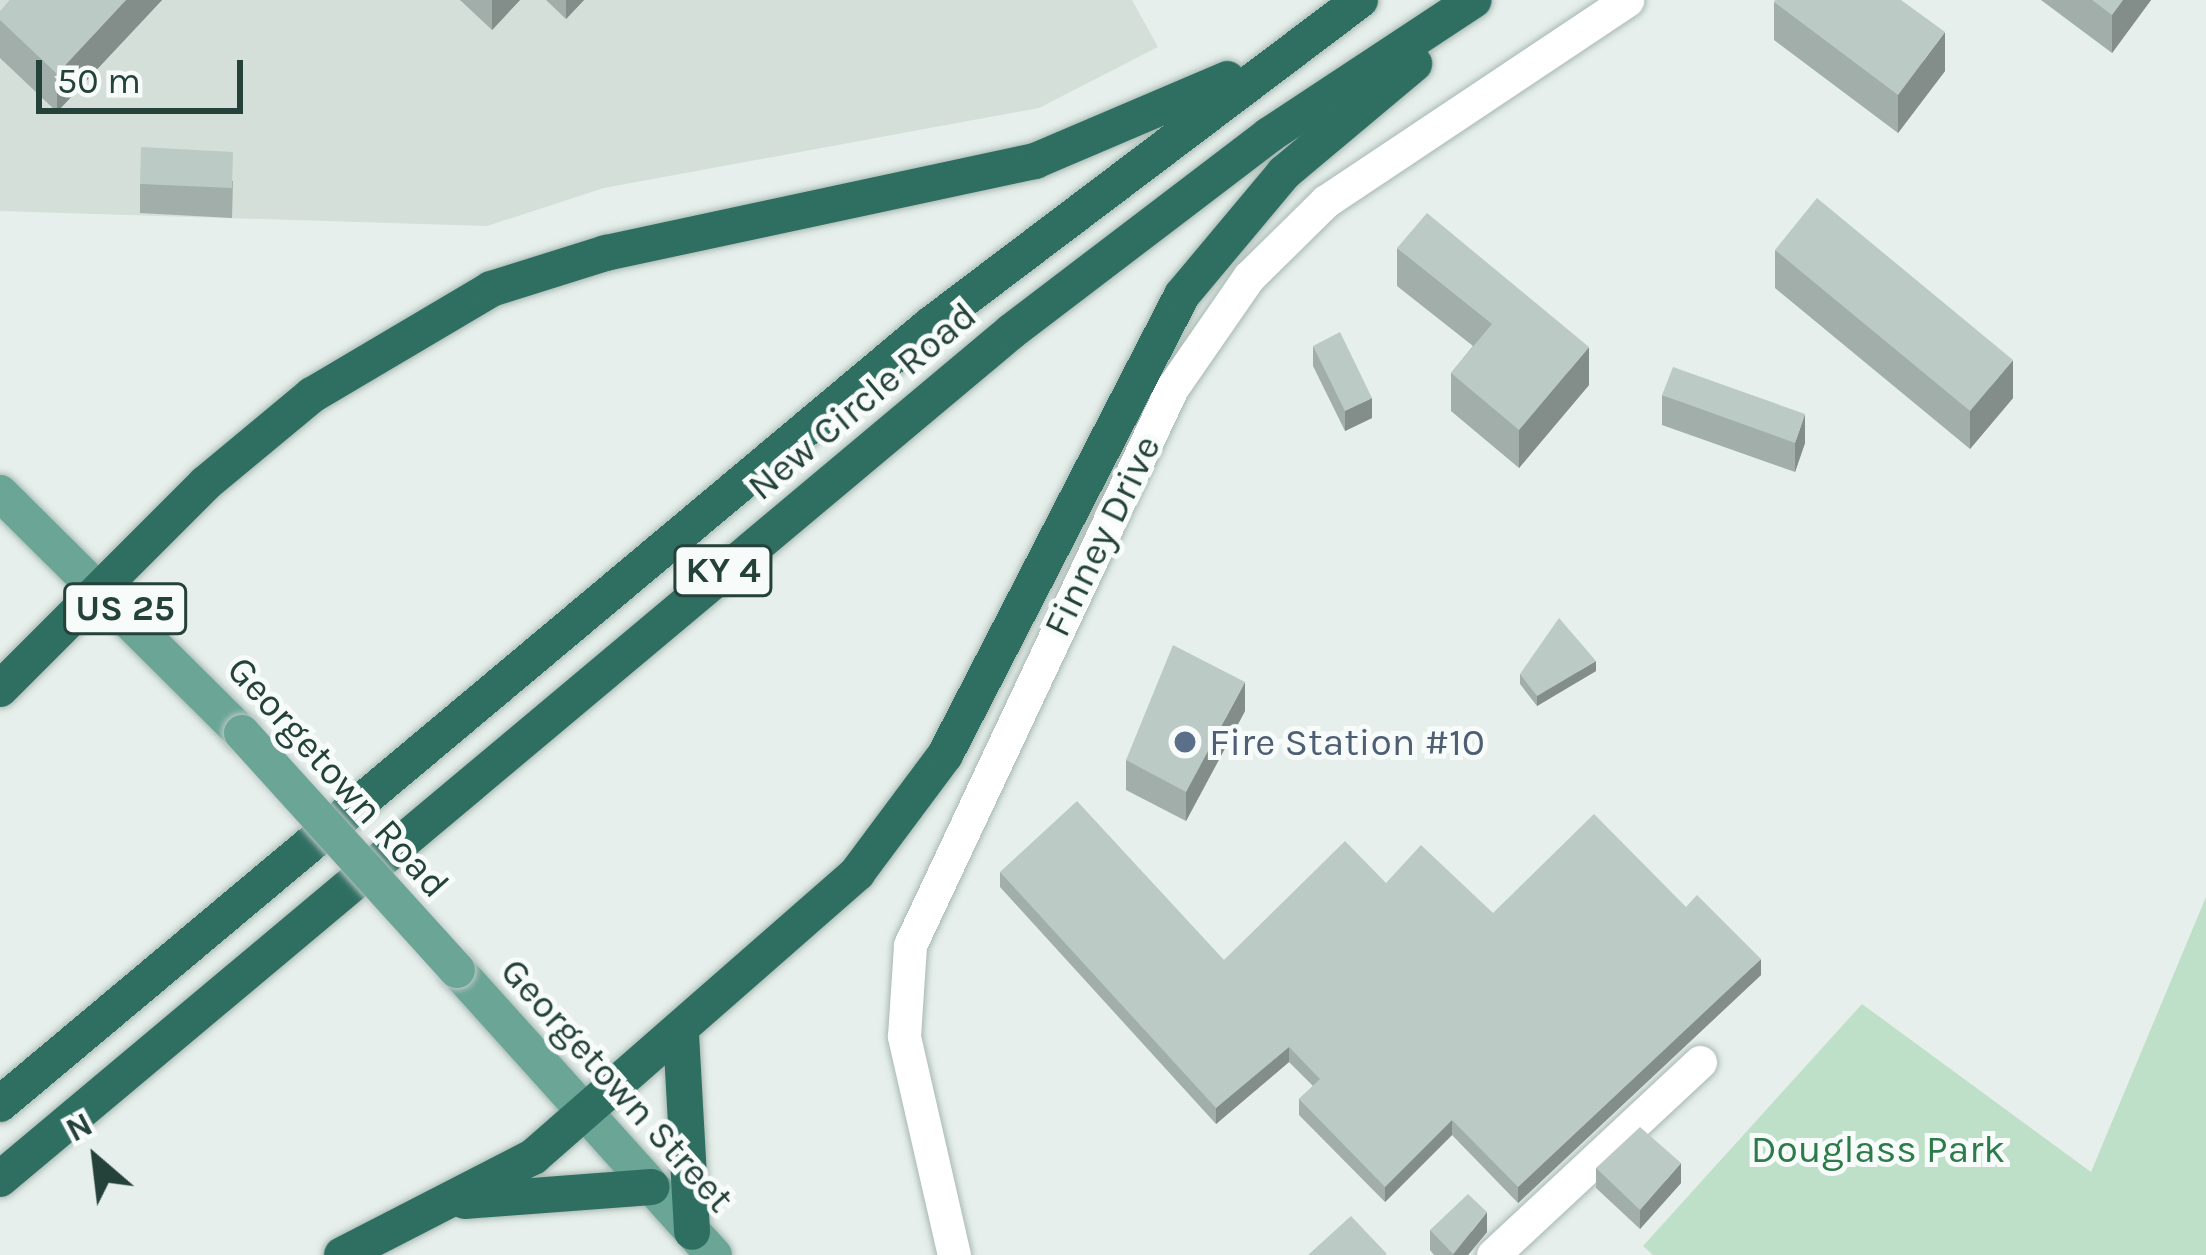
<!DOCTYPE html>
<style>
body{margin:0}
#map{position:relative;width:2206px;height:1255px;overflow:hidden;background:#e6efeb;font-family:Karla,sans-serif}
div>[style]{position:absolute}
.built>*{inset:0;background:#d4dfda}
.green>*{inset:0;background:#bfe0c8}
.roads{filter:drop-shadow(0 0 3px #a8b8b2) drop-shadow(0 0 3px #a8b8b2)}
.minor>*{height:33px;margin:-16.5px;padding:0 16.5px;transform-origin:16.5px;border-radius:16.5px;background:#fff}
.primary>*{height:36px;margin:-18px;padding:0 18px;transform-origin:18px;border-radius:18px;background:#6aa596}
.motorway>*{height:36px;margin:-18px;padding:0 18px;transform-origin:18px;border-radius:18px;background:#2f6f62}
.bridges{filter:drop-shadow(0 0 3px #c2cac8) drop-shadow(0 0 3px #c2cac8)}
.primary-bridge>*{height:36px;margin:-18px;padding:0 18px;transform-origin:18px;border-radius:18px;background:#6aa596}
.wall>*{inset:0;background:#a1aea9}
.shaded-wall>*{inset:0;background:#838d89}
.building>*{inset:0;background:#bbcac4}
.dots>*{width:33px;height:33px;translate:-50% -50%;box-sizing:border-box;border:6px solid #f7fbf9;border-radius:50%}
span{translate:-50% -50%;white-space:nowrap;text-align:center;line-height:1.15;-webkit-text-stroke:10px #f7fbf9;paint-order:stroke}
.shield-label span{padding:3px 9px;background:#f7fbf9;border:3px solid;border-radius:9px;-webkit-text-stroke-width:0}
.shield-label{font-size:36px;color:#24423a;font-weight:700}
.street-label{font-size:39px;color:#24423a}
.service-label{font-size:39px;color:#4e5e75}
.left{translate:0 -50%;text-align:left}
.park-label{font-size:39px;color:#2d7a4b}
.north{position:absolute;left:36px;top:1099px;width:120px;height:120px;-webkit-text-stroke:9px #f7fbf9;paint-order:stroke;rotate:332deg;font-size:33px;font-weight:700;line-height:48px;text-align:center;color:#24423a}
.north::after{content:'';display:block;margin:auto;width:42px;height:54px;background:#24423a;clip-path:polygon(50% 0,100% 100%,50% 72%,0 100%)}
.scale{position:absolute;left:36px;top:60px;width:207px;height:54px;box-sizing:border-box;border:6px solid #24423a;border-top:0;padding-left:15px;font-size:36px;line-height:42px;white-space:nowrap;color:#24423a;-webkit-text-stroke:9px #f7fbf9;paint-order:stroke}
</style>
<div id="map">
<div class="built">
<div style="clip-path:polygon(0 0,1132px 0,1158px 47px,1039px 108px,604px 188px,487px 226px,0 211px)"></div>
</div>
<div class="green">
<div style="clip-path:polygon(2206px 897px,2206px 1255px,1653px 1255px,1643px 1246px,1862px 1004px,2091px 1172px)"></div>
</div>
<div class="roads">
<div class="minor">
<div style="left:954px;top:1255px;width:225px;rotate:-102.9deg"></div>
<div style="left:904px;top:1036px;width:91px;rotate:-86.2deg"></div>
<div style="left:910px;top:945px;width:616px;rotate:-64.81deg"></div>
<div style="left:1172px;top:388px;width:135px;rotate:-55.3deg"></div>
<div style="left:1249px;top:277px;width:108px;rotate:-44.6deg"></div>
<div style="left:1326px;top:201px;width:362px;rotate:-33.7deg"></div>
<div style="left:1493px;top:1255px;width:283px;rotate:-43deg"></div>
</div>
<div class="primary">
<div style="left:0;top:493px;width:341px;rotate:44.8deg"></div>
<div style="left:457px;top:970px;width:384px;rotate:48deg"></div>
</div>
<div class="motorway">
<div style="left:0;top:689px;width:291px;rotate:-45deg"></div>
<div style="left:206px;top:483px;width:138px;rotate:-39.7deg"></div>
<div style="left:312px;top:395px;width:208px;rotate:-30.6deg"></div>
<div style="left:491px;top:289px;width:121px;rotate:-17.4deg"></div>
<div style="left:606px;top:253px;width:439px;rotate:-12.1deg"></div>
<div style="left:1035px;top:161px;width:209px;rotate:-23.1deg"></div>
<div style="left:681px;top:1034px;width:198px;rotate:86.8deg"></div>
<div style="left:0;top:1104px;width:1213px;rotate:-39.95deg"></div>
<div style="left:930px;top:325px;width:539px;rotate:-37.08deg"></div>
<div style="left:0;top:1179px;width:1320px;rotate:-39.96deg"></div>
<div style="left:1012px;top:331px;width:323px;rotate:-37.3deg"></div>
<div style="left:1269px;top:135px;width:245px;rotate:-33.4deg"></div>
<div style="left:465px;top:1201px;width:187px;rotate:-4.3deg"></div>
<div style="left:342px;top:1255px;width:215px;rotate:-27.2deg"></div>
<div style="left:533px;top:1157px;width:431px;rotate:-41.2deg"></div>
<div style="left:857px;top:873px;width:147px;rotate:-53.3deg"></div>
<div style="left:945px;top:755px;width:517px;rotate:-62.74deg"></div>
<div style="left:1182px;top:295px;width:159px;rotate:-50.1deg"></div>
<div style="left:1284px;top:173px;width:170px;rotate:-40deg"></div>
</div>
</div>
<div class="bridges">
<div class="primary-bridge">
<div style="left:242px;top:733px;width:320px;rotate:47.8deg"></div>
</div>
</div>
<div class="wall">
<div style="clip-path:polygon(10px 0,162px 0,57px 112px,0 58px,0 12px)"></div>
<div style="clip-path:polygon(460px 0,520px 0,492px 30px)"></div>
<div style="clip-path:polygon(546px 0,584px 0,566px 19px)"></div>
<div style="clip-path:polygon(2041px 0,2151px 0,2112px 53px)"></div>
<div style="clip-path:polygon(1774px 2px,1945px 71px,1898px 133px,1774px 40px)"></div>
<div style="clip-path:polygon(233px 181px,232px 218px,140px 213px,140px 184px)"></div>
<div style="clip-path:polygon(1397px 248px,1589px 385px,1519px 468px,1451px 411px,1451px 373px,1473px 346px,1397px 286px)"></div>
<div style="clip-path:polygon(1775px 250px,2013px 398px,1970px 449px,1775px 288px)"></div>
<div style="clip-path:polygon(1313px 346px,1372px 418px,1345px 431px,1313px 366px)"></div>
<div style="clip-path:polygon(1662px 395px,1805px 443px,1795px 472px,1662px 425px)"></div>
<div style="clip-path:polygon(1596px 671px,1537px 706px,1520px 684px,1520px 674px)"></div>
<div style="clip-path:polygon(1245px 711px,1186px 821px,1126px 790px,1126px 760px)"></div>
<div style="clip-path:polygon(1000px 872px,1224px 960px,1386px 883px,1493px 913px,1686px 907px,1761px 975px,1518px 1203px,1452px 1135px,1385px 1202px,1299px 1115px,1299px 1099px,1313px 1086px,1289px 1062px,1216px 1124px,1000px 887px)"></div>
<div style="clip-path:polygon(1596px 1168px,1681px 1183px,1640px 1229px,1596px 1188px)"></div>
<div style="clip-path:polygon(1430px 1230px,1487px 1232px,1468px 1255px,1434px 1255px,1430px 1250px)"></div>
</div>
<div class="shaded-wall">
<div style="clip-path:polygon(126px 0,162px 0,57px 112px,57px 74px)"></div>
<div style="clip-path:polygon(492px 0,520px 0,492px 30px)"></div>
<div style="clip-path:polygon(566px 0,584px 0,566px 19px)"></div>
<div style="clip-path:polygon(2123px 0,2151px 0,2112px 53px,2112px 15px)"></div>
<div style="clip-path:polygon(1945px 32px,1945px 71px,1898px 133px,1898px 95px)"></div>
<div style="clip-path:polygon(1589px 347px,1589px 385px,1519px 468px,1519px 430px)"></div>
<div style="clip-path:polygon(2013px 360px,2013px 398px,1970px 449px,1970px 411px)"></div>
<div style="clip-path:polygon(1372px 398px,1372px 418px,1345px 431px,1345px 411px)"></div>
<div style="clip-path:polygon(1805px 414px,1805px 443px,1795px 472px,1795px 443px)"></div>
<div style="clip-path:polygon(1596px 661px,1596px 671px,1537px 706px,1537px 696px)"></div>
<div style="clip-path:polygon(1245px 682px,1245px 711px,1186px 821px,1186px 792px)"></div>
<div style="clip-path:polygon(1761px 959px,1761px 975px,1518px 1203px,1518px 1187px)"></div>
<div style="clip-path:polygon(1289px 1047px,1289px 1062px,1216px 1124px,1216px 1108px)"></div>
<div style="clip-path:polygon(1452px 1120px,1452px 1135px,1385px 1202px,1385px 1187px)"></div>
<div style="clip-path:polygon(1681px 1163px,1681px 1183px,1640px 1229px,1640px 1210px)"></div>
<div style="clip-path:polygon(1487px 1212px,1487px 1232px,1468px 1255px,1453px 1255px)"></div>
</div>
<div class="building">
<div style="clip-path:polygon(10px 0,126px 0,57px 74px,0 20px,0 12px)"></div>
<div style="clip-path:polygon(1775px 0,1901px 0,1945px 32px,1898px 95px,1774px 2px)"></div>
<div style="clip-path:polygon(2092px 0,2123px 0,2112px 15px)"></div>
<div style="clip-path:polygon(141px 147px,233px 152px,232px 188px,140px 184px)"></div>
<div style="clip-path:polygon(1817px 198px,2013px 360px,1970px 411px,1775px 250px)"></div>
<div style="clip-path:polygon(1427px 213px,1589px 347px,1519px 430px,1451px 373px,1492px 324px,1397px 248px)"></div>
<div style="clip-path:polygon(1340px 332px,1372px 398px,1345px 411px,1313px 346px)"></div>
<div style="clip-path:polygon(1673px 367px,1805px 414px,1795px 443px,1662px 395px)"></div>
<div style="clip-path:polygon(1559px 618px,1596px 661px,1537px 696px,1520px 674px)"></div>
<div style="clip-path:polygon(1173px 645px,1245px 682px,1186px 792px,1126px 760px)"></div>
<div style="clip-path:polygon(1077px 801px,1224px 960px,1345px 841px,1386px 883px,1421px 845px,1493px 913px,1594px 814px,1686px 907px,1697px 895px,1761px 959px,1518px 1187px,1452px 1120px,1385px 1187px,1299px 1099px,1320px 1079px,1289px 1047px,1216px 1108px,1000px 872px)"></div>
<div style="clip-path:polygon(1640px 1127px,1681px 1163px,1640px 1210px,1596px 1168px)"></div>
<div style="clip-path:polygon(1468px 1194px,1487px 1212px,1453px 1254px,1430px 1230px)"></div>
<div style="clip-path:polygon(1351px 1216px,1387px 1254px,1385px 1255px,1308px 1255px)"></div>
</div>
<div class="dots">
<div style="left:1185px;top:742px;background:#5c6f8a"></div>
</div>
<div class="shield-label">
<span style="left:723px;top:571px">KY 4</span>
<span style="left:125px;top:609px">US 25</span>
</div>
<div class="street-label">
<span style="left:862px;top:401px;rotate:-40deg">New Circle Road</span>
<span style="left:1102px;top:536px;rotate:-64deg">Finney Drive</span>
<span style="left:338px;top:777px;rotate:48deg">Georgetown Road</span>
<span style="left:617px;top:1085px;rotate:48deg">Georgetown Street</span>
</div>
<div class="service-label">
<span class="left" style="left:1209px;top:742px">Fire Station #10</span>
</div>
<div class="park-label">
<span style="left:1878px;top:1149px">Douglass Park</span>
</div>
<div class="north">N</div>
<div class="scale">50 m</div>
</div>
